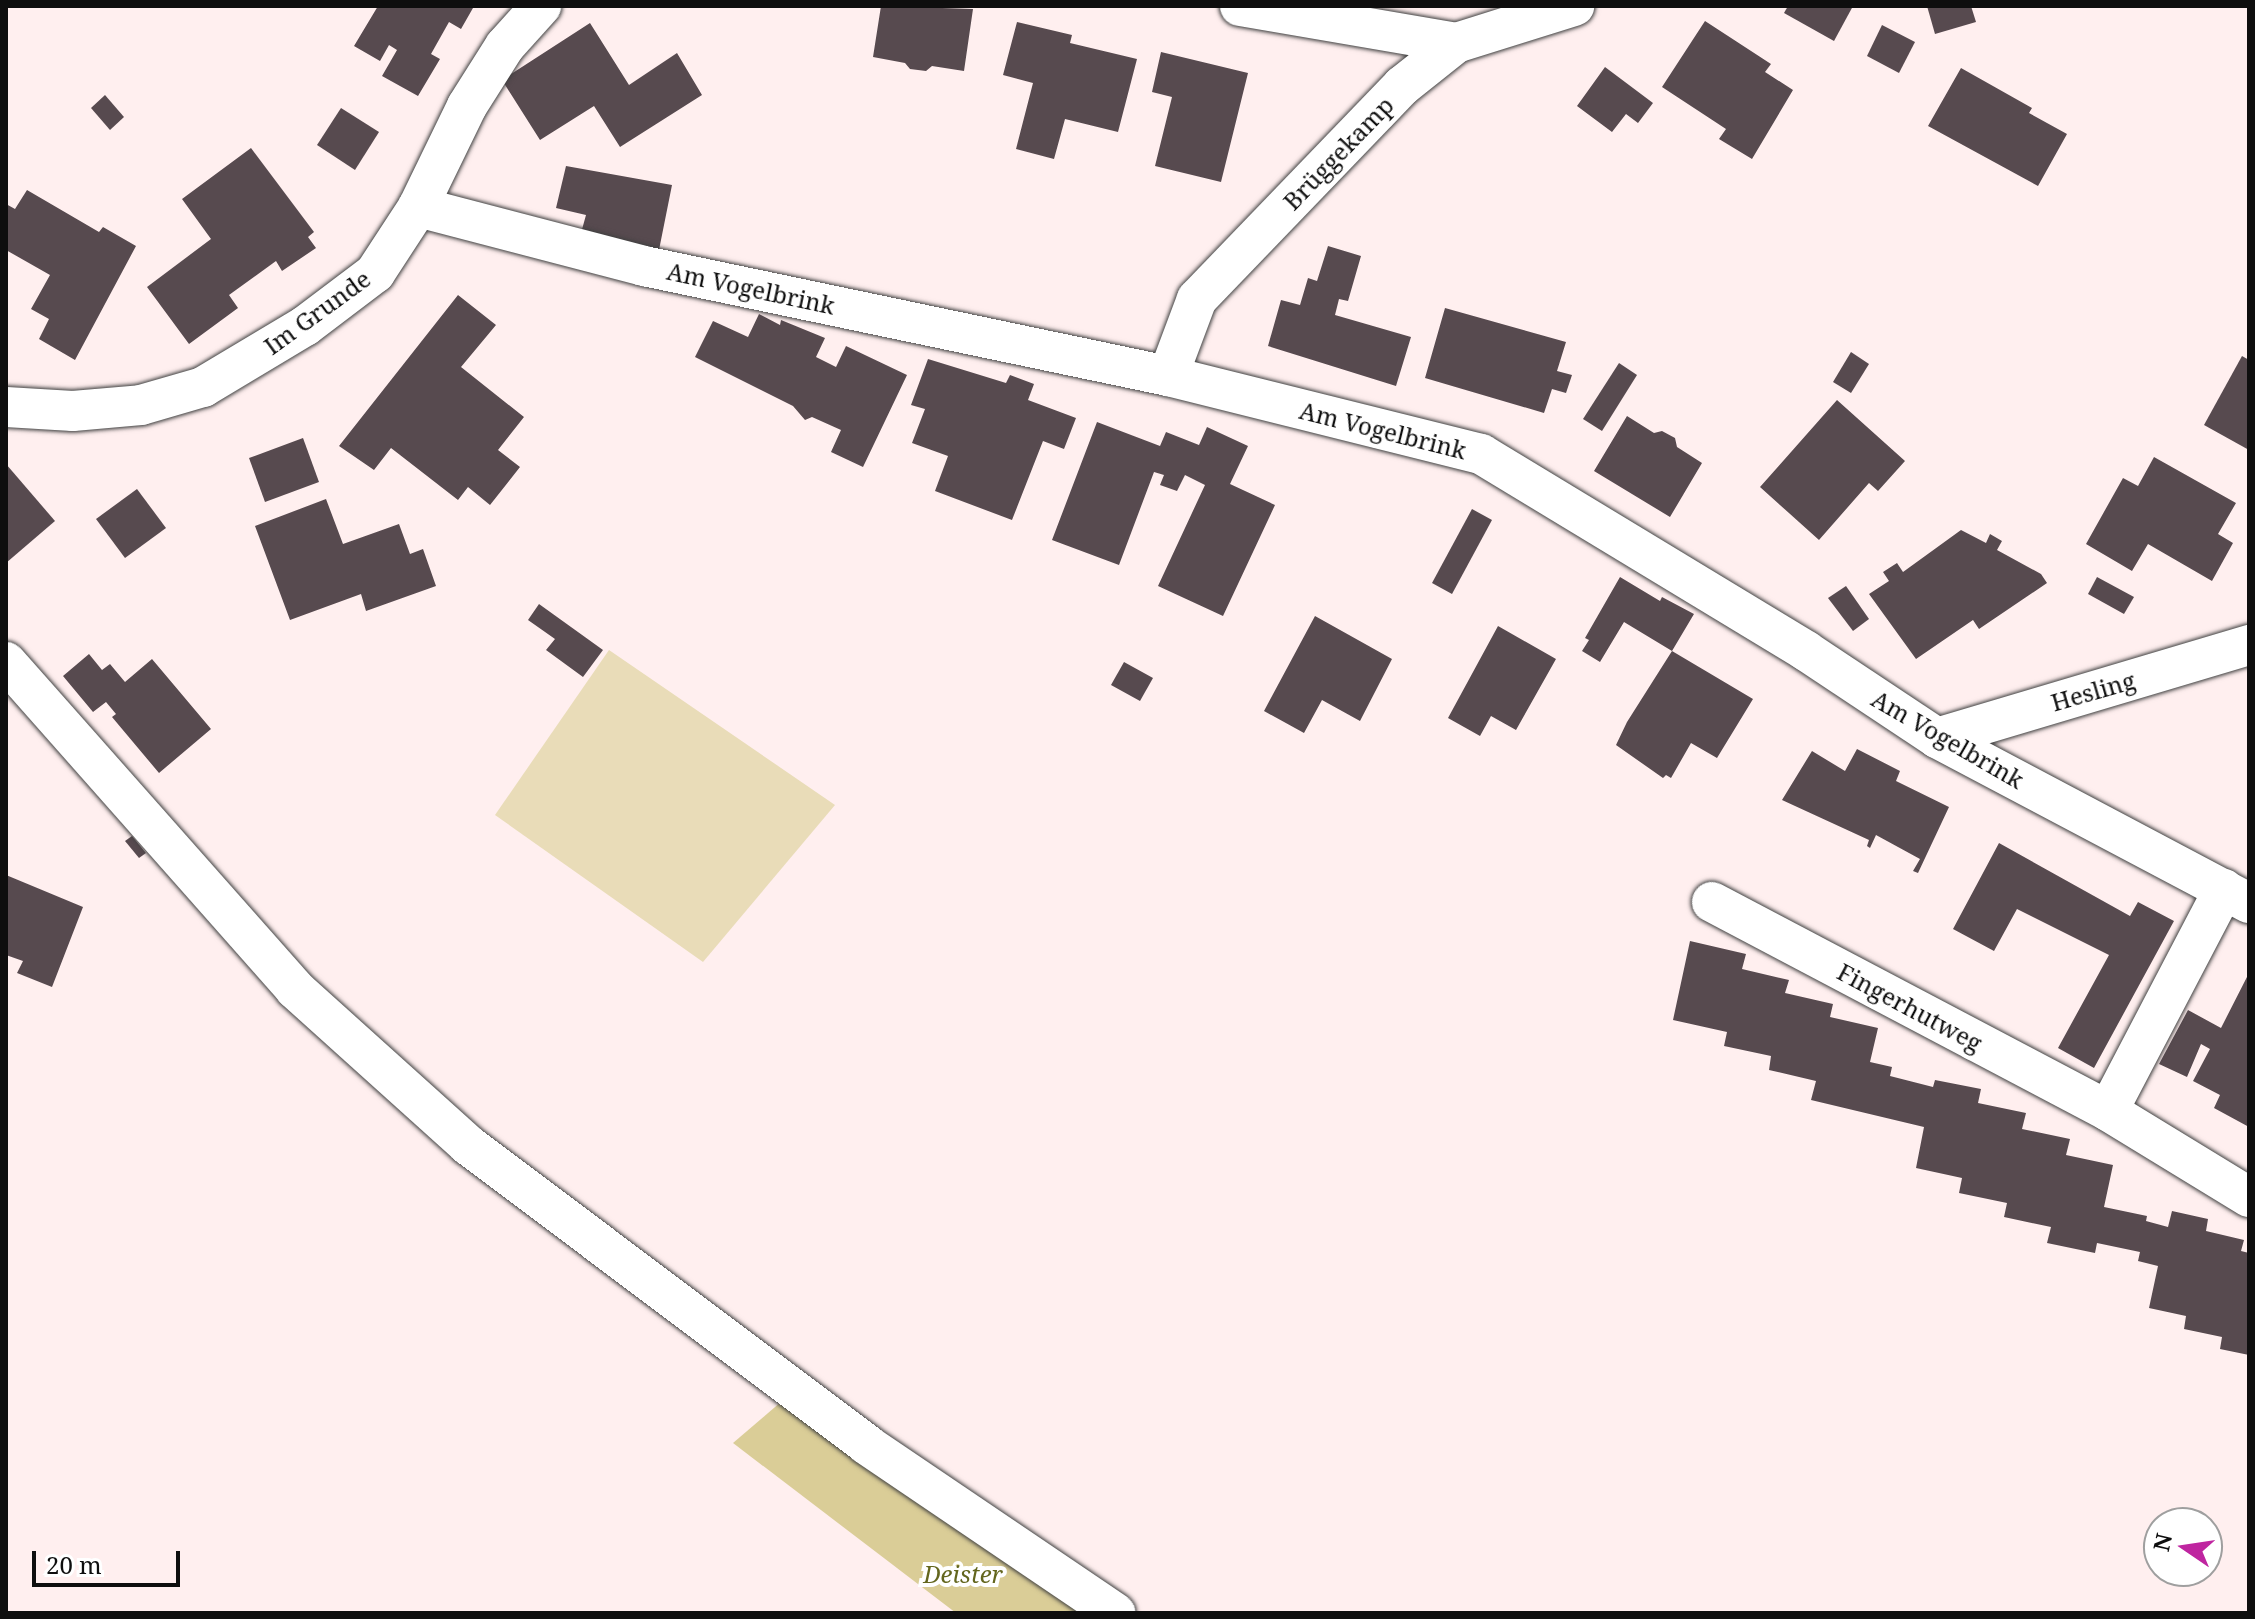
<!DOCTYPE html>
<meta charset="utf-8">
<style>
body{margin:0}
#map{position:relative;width:2255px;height:1619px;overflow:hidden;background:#ffefef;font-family:"Noto Serif",serif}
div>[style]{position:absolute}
.green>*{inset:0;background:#e9dcb8}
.forest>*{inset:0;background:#dacd97}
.building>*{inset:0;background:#574a4f}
.roads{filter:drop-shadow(0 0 2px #414141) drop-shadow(0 0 2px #414141)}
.minor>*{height:40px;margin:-20px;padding:0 20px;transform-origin:20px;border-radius:20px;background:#fff}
span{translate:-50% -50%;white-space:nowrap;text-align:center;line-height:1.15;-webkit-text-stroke:8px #fff;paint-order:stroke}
.street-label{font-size:24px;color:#0e0e0e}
.park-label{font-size:24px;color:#63661e;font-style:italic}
.frame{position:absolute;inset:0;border:8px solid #0e0e0e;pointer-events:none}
.north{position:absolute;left:2143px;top:1507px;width:80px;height:80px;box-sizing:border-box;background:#fff;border:2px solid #9f9f9f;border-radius:50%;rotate:283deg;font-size:22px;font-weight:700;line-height:32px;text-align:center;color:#0e0e0e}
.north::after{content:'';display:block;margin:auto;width:28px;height:36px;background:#bf25a0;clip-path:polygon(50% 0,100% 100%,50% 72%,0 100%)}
.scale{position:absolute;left:32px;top:1551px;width:148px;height:36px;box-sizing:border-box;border:4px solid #0e0e0e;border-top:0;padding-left:10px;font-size:24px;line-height:28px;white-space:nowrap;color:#0e0e0e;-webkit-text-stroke:6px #fff;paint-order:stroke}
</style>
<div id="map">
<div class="green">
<div style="clip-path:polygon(609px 650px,835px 805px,703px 962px,495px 815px)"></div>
</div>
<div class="forest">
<div style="clip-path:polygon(782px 1401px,1081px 1613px,956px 1613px,733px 1443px)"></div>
</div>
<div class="building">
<div style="clip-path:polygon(470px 6px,473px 8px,461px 29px,449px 22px,431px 54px,440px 59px,418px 96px,382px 76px,397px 50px,389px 45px,380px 61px,354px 46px,378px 6px)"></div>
<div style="clip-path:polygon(881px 6px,973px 9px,964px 71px,932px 66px,926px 71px,910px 69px,905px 63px,873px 57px)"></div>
<div style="clip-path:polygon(1788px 6px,1853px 6px,1834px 41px,1784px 13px)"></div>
<div style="clip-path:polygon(1927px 6px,1971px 6px,1976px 22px,1935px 34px)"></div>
<div style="clip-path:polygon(1705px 21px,1771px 64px,1765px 72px,1793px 90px,1752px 159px,1719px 139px,1726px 129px,1662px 87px)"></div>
<div style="clip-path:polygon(1017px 22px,1072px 35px,1070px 43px,1137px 59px,1118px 132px,1065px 119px,1054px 159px,1016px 149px,1033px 83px,1003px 75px)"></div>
<div style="clip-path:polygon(590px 23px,629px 85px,677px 53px,702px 95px,620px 147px,594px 106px,540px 140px,502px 80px)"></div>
<div style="clip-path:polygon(1882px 25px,1915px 42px,1899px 73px,1867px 56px)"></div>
<div style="clip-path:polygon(1161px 52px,1248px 73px,1221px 182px,1155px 166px,1172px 97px,1152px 92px)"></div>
<div style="clip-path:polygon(1605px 67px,1653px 103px,1638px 123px,1626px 114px,1612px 132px,1577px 106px)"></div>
<div style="clip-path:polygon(1961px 68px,2032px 108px,2029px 113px,2067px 134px,2038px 186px,1928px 126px)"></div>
<div style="clip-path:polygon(105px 95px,124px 117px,110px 130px,91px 108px)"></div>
<div style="clip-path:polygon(341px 108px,379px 132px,355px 170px,317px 145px)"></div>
<div style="clip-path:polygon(251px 148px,314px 232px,308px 237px,316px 248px,282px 271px,276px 261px,229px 295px,238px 308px,189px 344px,147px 287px,211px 239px,182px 199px)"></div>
<div style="clip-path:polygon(566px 166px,672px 185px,659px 250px,581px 233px,586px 215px,556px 208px)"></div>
<div style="clip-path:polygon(27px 190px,99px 232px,103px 227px,136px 246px,75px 360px,39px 339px,49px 319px,31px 309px,50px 275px,6px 250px,6px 204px,15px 209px)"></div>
<div style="clip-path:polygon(1328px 246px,1361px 256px,1348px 301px,1339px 299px,1335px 315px,1411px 337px,1396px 386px,1268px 346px,1281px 300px,1300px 305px,1308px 278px,1317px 281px)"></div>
<div style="clip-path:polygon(458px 295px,496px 325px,461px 367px,524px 417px,498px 450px,520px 467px,490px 505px,468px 487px,458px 500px,391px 448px,374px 470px,339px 446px)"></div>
<div style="clip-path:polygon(1445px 308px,1566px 342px,1557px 371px,1572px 375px,1566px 393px,1552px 389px,1544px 413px,1425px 378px)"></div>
<div style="clip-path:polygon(759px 314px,780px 325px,781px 320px,825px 338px,816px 357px,836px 367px,846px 346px,907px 375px,863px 467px,831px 452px,841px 430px,812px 417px,805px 420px,793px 406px,695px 357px,713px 321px,748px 337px)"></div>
<div style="clip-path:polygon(1851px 352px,1869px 364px,1851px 393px,1833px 382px)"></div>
<div style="clip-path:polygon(2242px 356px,2249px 360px,2249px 450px,2204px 425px)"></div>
<div style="clip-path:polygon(928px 359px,1006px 383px,1010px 375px,1034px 384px,1028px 400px,1076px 418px,1064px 449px,1043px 441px,1012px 520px,935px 491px,948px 456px,912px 443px,925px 409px,911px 405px)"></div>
<div style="clip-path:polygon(1619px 363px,1637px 375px,1602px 431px,1583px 419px)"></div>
<div style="clip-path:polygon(1837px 400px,1905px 461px,1878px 491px,1869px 483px,1819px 540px,1760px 487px)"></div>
<div style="clip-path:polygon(1627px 416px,1654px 433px,1662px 431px,1675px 438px,1677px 447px,1702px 463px,1670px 517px,1594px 471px)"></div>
<div style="clip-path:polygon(1097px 422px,1160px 446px,1166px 432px,1199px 445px,1207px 427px,1248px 446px,1230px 484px,1275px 505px,1223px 616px,1158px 586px,1205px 485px,1185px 475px,1177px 491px,1160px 485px,1164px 475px,1154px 472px,1119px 565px,1052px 540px)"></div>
<div style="clip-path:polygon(303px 438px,319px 482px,265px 502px,249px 458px)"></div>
<div style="clip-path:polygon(2154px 457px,2236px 503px,2218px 534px,2233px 543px,2212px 581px,2148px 544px,2132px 571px,2086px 544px,2123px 478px,2138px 486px)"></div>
<div style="clip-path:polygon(6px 464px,55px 521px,6px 563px)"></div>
<div style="clip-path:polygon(137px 489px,166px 528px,125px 558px,96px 519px)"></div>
<div style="clip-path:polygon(326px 499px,343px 544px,399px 524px,410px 554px,423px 549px,436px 586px,366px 611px,361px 594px,290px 620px,255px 526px)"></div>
<div style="clip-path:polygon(1472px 509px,1492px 520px,1452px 594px,1432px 583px)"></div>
<div style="clip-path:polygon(1961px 530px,1986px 543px,1990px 534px,2002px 541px,1997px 550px,2041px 574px,2047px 583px,1979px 629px,1973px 620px,1916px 659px,1869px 594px,1889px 581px,1883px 572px,1897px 563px,1903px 572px)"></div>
<div style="clip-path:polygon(1620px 577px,1660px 601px,1662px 597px,1694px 614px,1672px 651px,1753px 699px,1717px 758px,1691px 743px,1671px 778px,1666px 775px,1663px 778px,1616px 745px,1627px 722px,1672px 651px,1624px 622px,1600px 662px,1582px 651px,1589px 640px,1585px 638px)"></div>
<div style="clip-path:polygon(2097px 577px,2134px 597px,2124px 614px,2088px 594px)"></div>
<div style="clip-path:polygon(1846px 586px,1869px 619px,1853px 631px,1828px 598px)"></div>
<div style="clip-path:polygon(539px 604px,603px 650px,583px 677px,546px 650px,555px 639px,528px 620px)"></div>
<div style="clip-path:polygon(1315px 616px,1392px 659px,1360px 721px,1322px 700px,1304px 733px,1264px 711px)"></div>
<div style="clip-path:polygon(1498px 626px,1556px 659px,1516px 730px,1491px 716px,1480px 736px,1448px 718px)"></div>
<div style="clip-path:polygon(89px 654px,102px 670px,110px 664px,125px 682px,152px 659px,211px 729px,159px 773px,112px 717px,116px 714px,106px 702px,93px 712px,63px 676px)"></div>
<div style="clip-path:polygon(1124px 662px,1153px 678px,1140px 701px,1111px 685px)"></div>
<div style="clip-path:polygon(1857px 749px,1900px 771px,1896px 781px,1949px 807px,1918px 873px,1913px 871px,1920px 859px,1876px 835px,1870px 848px,1867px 846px,1869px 840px,1782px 800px,1812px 751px,1845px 771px)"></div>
<div style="clip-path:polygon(132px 836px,146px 853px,139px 858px,125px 841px)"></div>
<div style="clip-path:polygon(1999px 843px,2130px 916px,2138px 902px,2174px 921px,2094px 1068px,2058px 1048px,2109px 955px,2017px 909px,1994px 951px,1953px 929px)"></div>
<div style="clip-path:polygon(6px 875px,83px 907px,52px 987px,17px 973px,23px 961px,6px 955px)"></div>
<div style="clip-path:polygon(1690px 941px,1746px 954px,1742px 969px,1789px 980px,1785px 993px,1833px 1004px,1830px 1017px,1878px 1028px,1870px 1062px,1892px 1067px,1890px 1076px,1933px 1087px,1935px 1080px,1981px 1089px,1978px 1103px,2026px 1113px,2022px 1129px,2070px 1139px,2066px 1155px,2113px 1165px,2104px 1207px,2147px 1216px,2146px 1221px,2168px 1227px,2172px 1211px,2208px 1219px,2206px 1231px,2244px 1240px,2241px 1251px,2249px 1253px,2249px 1355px,2220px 1349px,2222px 1337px,2184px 1329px,2186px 1316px,2149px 1308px,2158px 1266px,2138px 1261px,2140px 1252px,2097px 1243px,2095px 1253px,2047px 1243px,2051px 1227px,2004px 1217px,2007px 1203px,1959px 1193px,1962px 1178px,1916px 1168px,1924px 1127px,1811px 1100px,1816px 1081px,1769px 1070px,1771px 1056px,1724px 1046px,1727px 1032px,1673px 1020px)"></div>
<div style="clip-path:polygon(2249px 973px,2249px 1127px,2214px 1108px,2220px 1095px,2193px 1081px,2210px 1049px,2201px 1044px,2187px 1077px,2159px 1064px,2188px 1010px,2221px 1028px)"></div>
</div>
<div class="roads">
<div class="minor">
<div style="left:1240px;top:6px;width:219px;rotate:9.7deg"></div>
<div style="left:418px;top:207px;width:234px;rotate:14.6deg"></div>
<div style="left:644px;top:266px;width:535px;rotate:11.86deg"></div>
<div style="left:1168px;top:376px;width:323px;rotate:14deg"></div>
<div style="left:1481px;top:454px;width:380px;rotate:31.2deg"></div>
<div style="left:1806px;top:651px;width:157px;rotate:33.6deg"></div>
<div style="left:1937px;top:738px;width:353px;rotate:27.9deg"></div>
<div style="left:1168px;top:376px;width:82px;rotate:-69.4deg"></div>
<div style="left:1197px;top:299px;width:296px;rotate:-46.1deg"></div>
<div style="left:1402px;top:86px;width:69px;rotate:-38.5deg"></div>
<div style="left:1456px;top:43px;width:124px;rotate:-17.4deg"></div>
<div style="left:6px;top:407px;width:67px;rotate:3.4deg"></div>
<div style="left:73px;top:411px;width:68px;rotate:-5deg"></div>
<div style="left:141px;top:405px;width:65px;rotate:-16.2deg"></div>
<div style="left:203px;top:387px;width:119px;rotate:-30.9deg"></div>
<div style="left:305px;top:326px;width:88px;rotate:-37.1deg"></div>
<div style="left:375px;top:273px;width:79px;rotate:-56.9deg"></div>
<div style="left:418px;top:207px;width:112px;rotate:-64.1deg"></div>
<div style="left:467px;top:106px;width:71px;rotate:-57.7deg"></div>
<div style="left:505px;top:46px;width:54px;rotate:-48deg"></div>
<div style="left:6px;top:662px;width:436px;rotate:48.5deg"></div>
<div style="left:295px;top:989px;width:233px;rotate:42deg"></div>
<div style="left:468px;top:1145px;width:499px;rotate:36.9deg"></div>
<div style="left:867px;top:1445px;width:300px;rotate:34.1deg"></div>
<div style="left:1937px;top:738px;width:326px;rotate:-16.6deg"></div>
<div style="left:2224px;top:889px;width:250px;rotate:117.6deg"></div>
<div style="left:2108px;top:1111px;width:165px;rotate:31.4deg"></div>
<div style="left:1712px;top:902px;width:448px;rotate:27.8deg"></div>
</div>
</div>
<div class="street-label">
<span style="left:1338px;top:153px;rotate:-46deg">Brüggekamp</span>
<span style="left:751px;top:288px;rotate:12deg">Am Vogelbrink</span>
<span style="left:317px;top:312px;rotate:-36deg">Im Grunde</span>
<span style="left:1383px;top:430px;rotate:14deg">Am Vogelbrink</span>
<span style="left:2093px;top:691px;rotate:-16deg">Hesling</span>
<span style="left:1948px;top:739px;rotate:30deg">Am Vogelbrink</span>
<span style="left:1910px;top:1007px;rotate:28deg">Fingerhutweg</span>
</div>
<div class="park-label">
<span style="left:963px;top:1574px">Deister</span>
</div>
<div class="frame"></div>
<div class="north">N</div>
<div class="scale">20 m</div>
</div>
